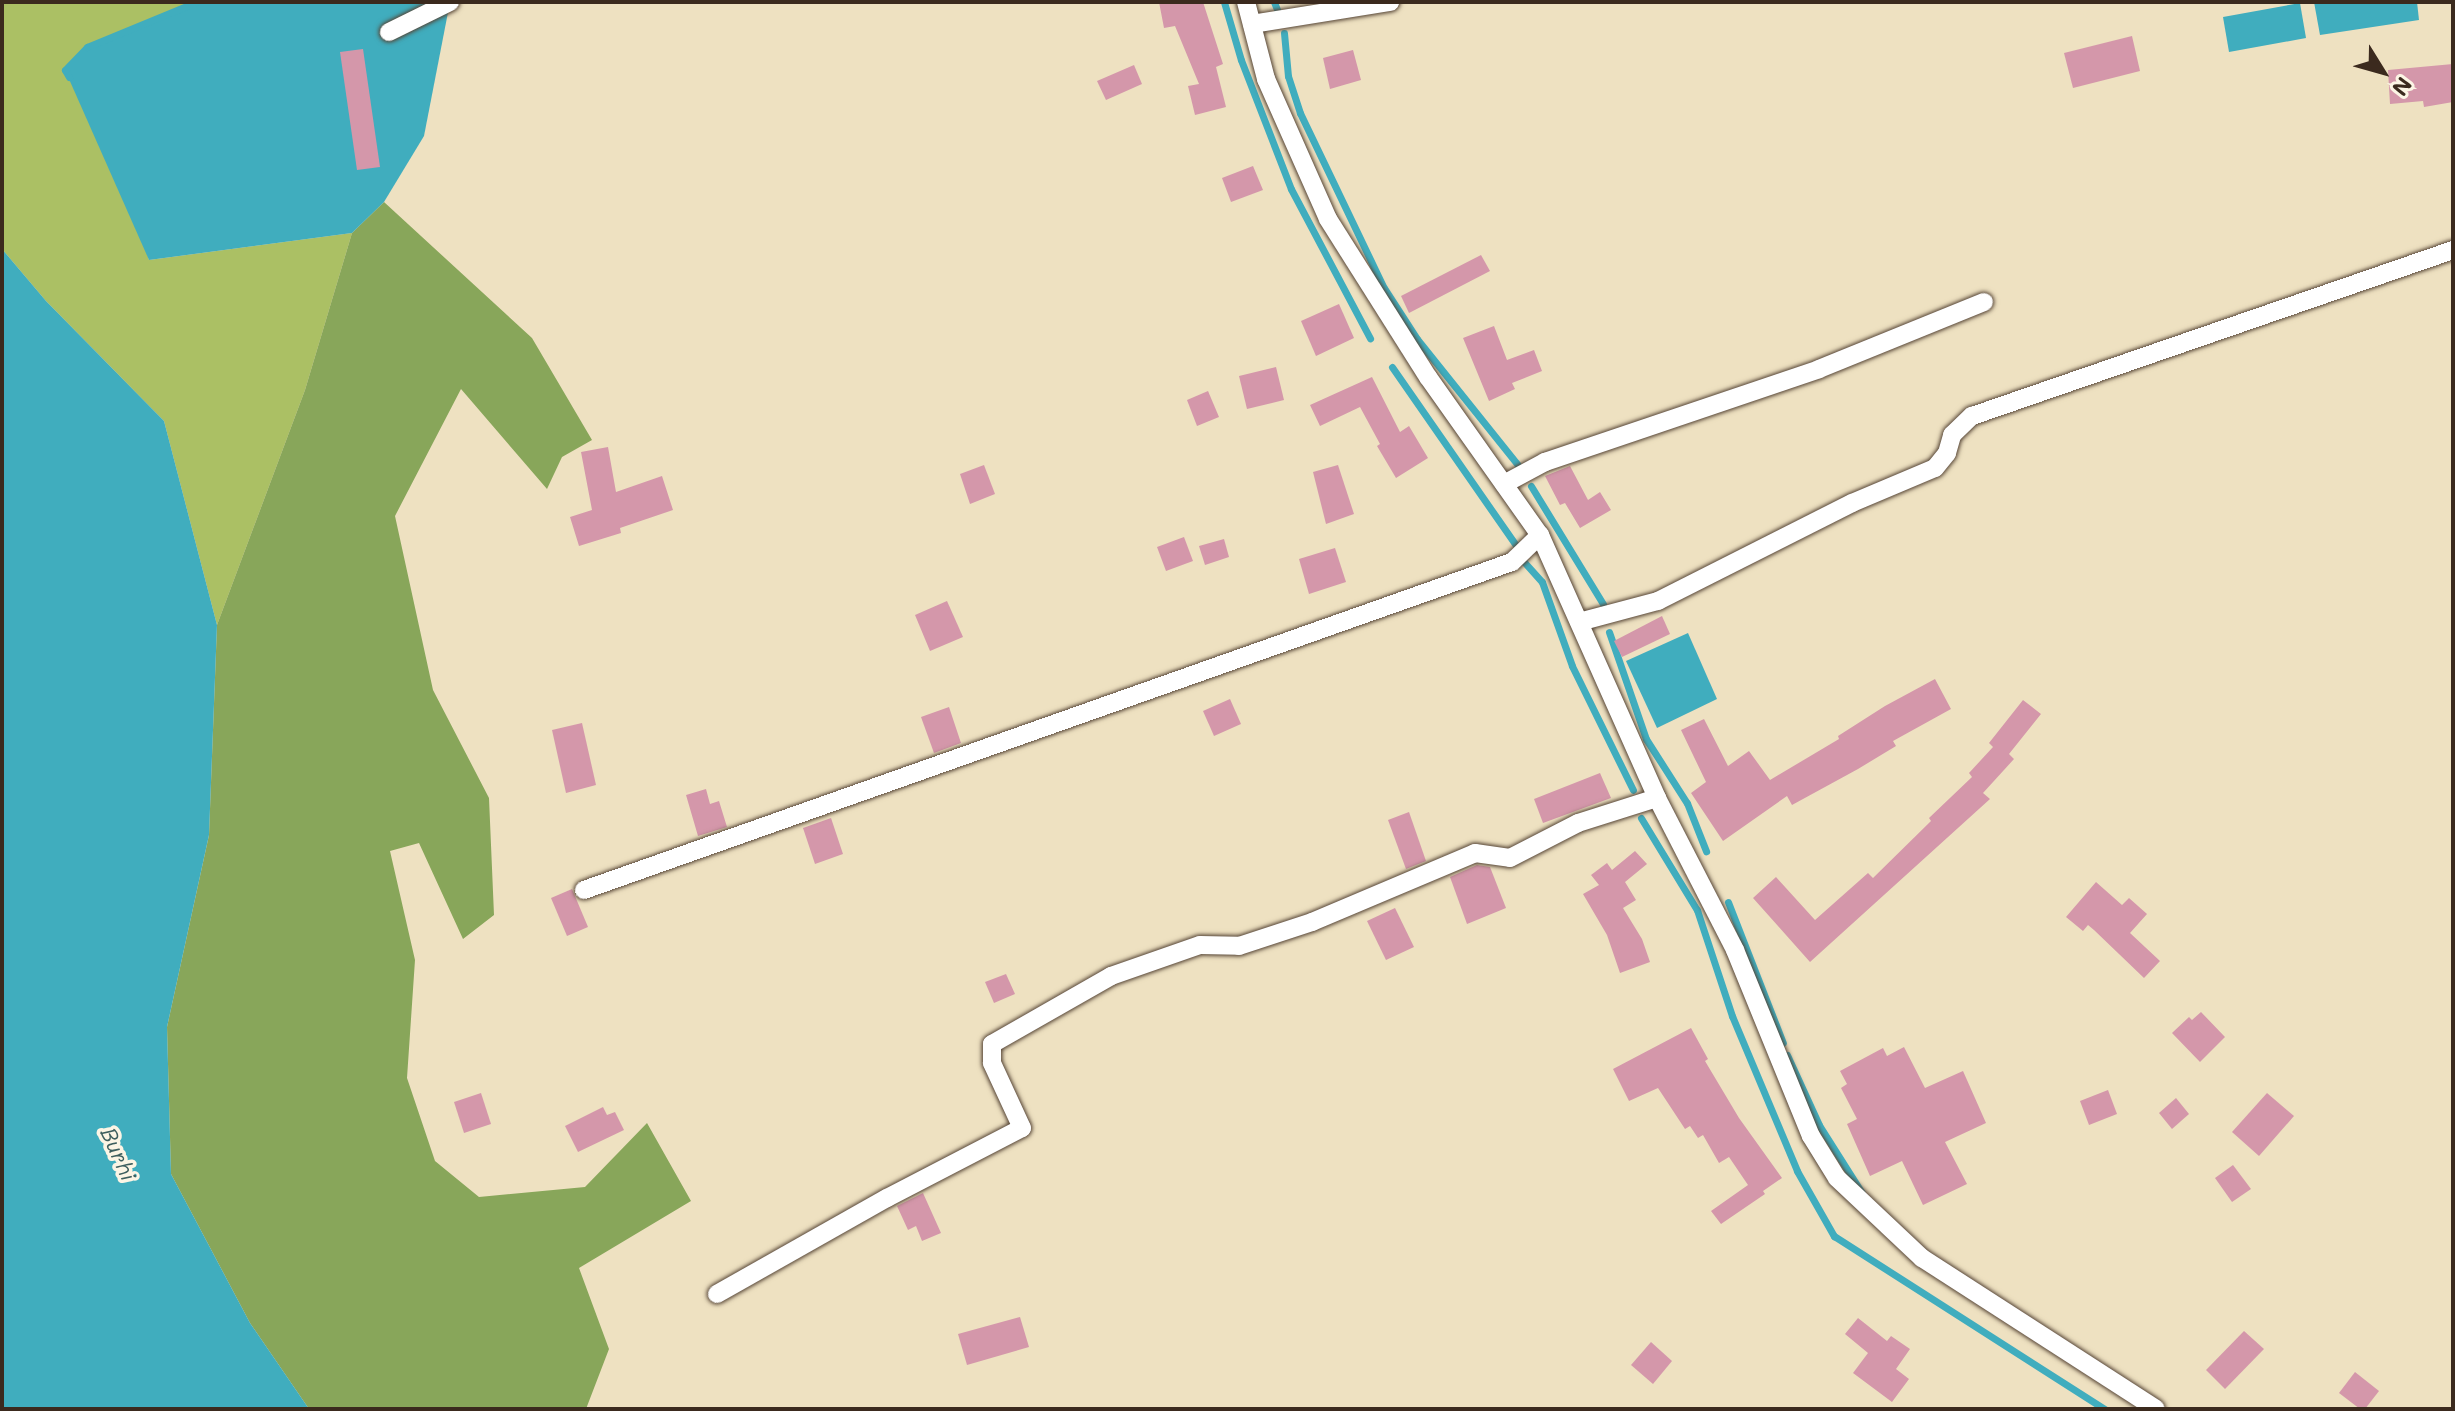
<!DOCTYPE html>
<style>
body{margin:0}
#map{position:relative;width:2455px;height:1411px;overflow:hidden;background:#eee1c1;font-family:Mali,sans-serif}
div>[style]{position:absolute}
.green>*{inset:0;background:#abc064}
.forest>*{inset:0;background:#88a65a}
.water>*{inset:0;background:#40adbe}
.stream>*{height:7px;margin:-3.5px;padding:0 3.5px;transform-origin:3.5px;border-radius:3.5px;background:#40adbe}
.building>*{inset:0;background:#d497aa}
.roads{filter:drop-shadow(0 0 2px #564536) drop-shadow(0 0 2px #564536)}
.street>*{height:18px;margin:-9px;padding:0 9px;transform-origin:9px;border-radius:9px;background:#fff}
span{translate:-50% -50%;white-space:nowrap;text-align:center;line-height:1.15;-webkit-text-stroke:7px #fcf5e5;paint-order:stroke}
.water-label{font-size:22px;color:#3d5e5e;font-style:italic}
.frame{position:absolute;inset:0;border:4px solid #3b2a1e;pointer-events:none}
.north{position:absolute;left:2343px;top:32px;width:80px;height:80px;-webkit-text-stroke:6px #fcf5e5;paint-order:stroke;rotate:127deg;font-size:22px;font-weight:700;line-height:32px;text-align:center;color:#3b2a1e}
.north::after{content:'';display:block;margin:auto;width:28px;height:36px;background:#3b2a1e;clip-path:polygon(50% 0,100% 100%,50% 72%,0 100%)}
</style>
<div id="map">
<div class="green">
<div style="clip-path:polygon(2px 2px,196px 2px,87px 47px,149px 260px,352px 233px,305px 390px,217px 625px,164px 421px,46px 301px,2px 249px)"></div>
</div>
<div class="forest">
<div style="clip-path:polygon(384px 202px,532px 338px,592px 440px,562px 457px,547px 489px,461px 389px,395px 516px,433px 690px,489px 798px,494px 915px,463px 939px,419px 843px,390px 851px,415px 960px,407px 1078px,435px 1161px,479px 1197px,585px 1187px,647px 1123px,691px 1201px,579px 1268px,609px 1349px,586px 1409px,309px 1409px,250px 1323px,171px 1174px,167px 1027px,209px 835px,217px 625px,305px 390px,352px 233px)"></div>
</div>
<div class="water">
<div style="clip-path:polygon(196px 2px,450px 2px,424px 136px,384px 202px,352px 233px,149px 260px,65px 70px,87px 47px)"></div>
<div style="clip-path:polygon(2314px 2px,2417px 2px,2419px 20px,2320px 35px)"></div>
<div style="clip-path:polygon(2300px 3px,2306px 38px,2229px 52px,2223px 17px)"></div>
<div style="clip-path:polygon(2px 249px,46px 301px,164px 421px,217px 625px,209px 835px,167px 1027px,171px 1174px,250px 1323px,309px 1409px,2px 1409px)"></div>
<div style="clip-path:polygon(1688px 633px,1717px 699px,1657px 728px,1626px 661px)"></div>
</div>
<div class="stream">
<div style="left:1224px;top:2px;width:60px;rotate:73.7deg"></div>
<div style="left:1241px;top:60px;width:138px;rotate:68.8deg"></div>
<div style="left:1291px;top:189px;width:169px;rotate:62.1deg"></div>
<div style="left:1274px;top:2px;width:11px;rotate:68deg"></div>
<div style="left:1284px;top:33px;width:43px;rotate:84.7deg"></div>
<div style="left:1288px;top:76px;width:39px;rotate:72deg"></div>
<div style="left:1300px;top:113px;width:194px;rotate:64.4deg"></div>
<div style="left:1384px;top:288px;width:61px;rotate:57.1deg"></div>
<div style="left:1417px;top:339px;width:161px;rotate:51.3deg"></div>
<div style="left:69px;top:77px;width:8px;rotate:-120deg"></div>
<div style="left:65px;top:70px;width:32px;rotate:-46deg"></div>
<div style="left:87px;top:47px;width:118px;rotate:-22.4deg"></div>
<div style="left:1392px;top:367px;width:216px;rotate:55.2deg"></div>
<div style="left:1531px;top:486px;width:138px;rotate:58.6deg"></div>
<div style="left:1525px;top:563px;width:25px;rotate:48deg"></div>
<div style="left:1542px;top:582px;width:89px;rotate:70.3deg"></div>
<div style="left:1572px;top:666px;width:138px;rotate:63.8deg"></div>
<div style="left:1609px;top:632px;width:113px;rotate:70.9deg"></div>
<div style="left:1646px;top:739px;width:76px;rotate:57.4deg"></div>
<div style="left:1687px;top:803px;width:52px;rotate:68.4deg"></div>
<div style="left:1641px;top:818px;width:108px;rotate:58.7deg"></div>
<div style="left:1697px;top:910px;width:112px;rotate:71.7deg"></div>
<div style="left:1732px;top:1016px;width:168px;rotate:67.2deg"></div>
<div style="left:1797px;top:1171px;width:75px;rotate:60.4deg"></div>
<div style="left:1834px;top:1236px;width:322px;rotate:32.6deg"></div>
<div style="left:1728px;top:902px;width:151px;rotate:68.7deg"></div>
<div style="left:1787px;top:1055px;width:77px;rotate:65.4deg"></div>
<div style="left:1819px;top:1125px;width:80px;rotate:57.7deg"></div>
</div>
<div class="building">
<div style="clip-path:polygon(1159px 2px,1203px 2px,1223px 64px,1216px 67px,1226px 107px,1195px 115px,1188px 86px,1199px 84px,1175px 26px,1164px 28px)"></div>
<div style="clip-path:polygon(2132px 36px,2140px 71px,2073px 88px,2064px 53px)"></div>
<div style="clip-path:polygon(363px 49px,380px 167px,357px 170px,340px 52px)"></div>
<div style="clip-path:polygon(1353px 50px,1361px 80px,1330px 89px,1323px 58px)"></div>
<div style="clip-path:polygon(2453px 64px,2453px 102px,2424px 107px,2423px 101px,2390px 104px,2388px 70px)"></div>
<div style="clip-path:polygon(1134px 65px,1142px 84px,1106px 100px,1097px 81px)"></div>
<div style="clip-path:polygon(1253px 166px,1263px 190px,1231px 202px,1222px 178px)"></div>
<div style="clip-path:polygon(1481px 255px,1490px 271px,1409px 313px,1401px 296px)"></div>
<div style="clip-path:polygon(1339px 304px,1354px 338px,1316px 356px,1301px 321px)"></div>
<div style="clip-path:polygon(1494px 326px,1507px 360px,1534px 350px,1542px 371px,1512px 383px,1515px 389px,1489px 401px,1463px 338px)"></div>
<div style="clip-path:polygon(1276px 367px,1284px 400px,1247px 409px,1239px 376px)"></div>
<div style="clip-path:polygon(1372px 377px,1400px 432px,1409px 426px,1428px 458px,1396px 478px,1377px 446px,1380px 444px,1360px 407px,1320px 426px,1310px 405px)"></div>
<div style="clip-path:polygon(1208px 391px,1219px 417px,1197px 426px,1187px 400px)"></div>
<div style="clip-path:polygon(608px 447px,616px 492px,662px 476px,673px 510px,620px 528px,621px 533px,579px 546px,570px 517px,592px 510px,581px 452px)"></div>
<div style="clip-path:polygon(984px 465px,995px 494px,970px 504px,960px 474px)"></div>
<div style="clip-path:polygon(1338px 465px,1354px 514px,1326px 524px,1313px 472px)"></div>
<div style="clip-path:polygon(1570px 466px,1588px 500px,1600px 492px,1611px 510px,1580px 528px,1565px 503px,1560px 505px,1545px 476px)"></div>
<div style="clip-path:polygon(1184px 537px,1193px 561px,1166px 571px,1157px 547px)"></div>
<div style="clip-path:polygon(1224px 539px,1229px 557px,1205px 565px,1199px 546px)"></div>
<div style="clip-path:polygon(1335px 548px,1346px 582px,1309px 594px,1299px 559px)"></div>
<div style="clip-path:polygon(947px 601px,963px 637px,930px 651px,915px 615px)"></div>
<div style="clip-path:polygon(1662px 616px,1670px 634px,1622px 657px,1614px 641px)"></div>
<div style="clip-path:polygon(1935px 679px,1951px 709px,1893px 741px,1896px 746px,1858px 769px,1792px 805px,1787px 796px,1723px 841px,1691px 793px,1706px 782px,1681px 730px,1704px 719px,1728px 766px,1749px 751px,1770px 780px,1839px 739px,1838px 736px,1885px 706px)"></div>
<div style="clip-path:polygon(1230px 699px,1241px 724px,1214px 736px,1203px 711px)"></div>
<div style="clip-path:polygon(2023px 700px,2041px 714px,2009px 754px,2014px 759px,1983px 793px,1990px 799px,1810px 962px,1753px 898px,1776px 877px,1815px 920px,1868px 873px,1873px 878px,1931px 821px,1929px 818px,1972px 777px,1969px 773px,1993px 747px,1989px 743px)"></div>
<div style="clip-path:polygon(949px 707px,961px 743px,934px 753px,921px 717px)"></div>
<div style="clip-path:polygon(582px 723px,596px 785px,566px 793px,552px 730px)"></div>
<div style="clip-path:polygon(1600px 773px,1611px 798px,1543px 823px,1534px 799px)"></div>
<div style="clip-path:polygon(706px 789px,710px 804px,719px 801px,727px 827px,698px 836px,686px 795px)"></div>
<div style="clip-path:polygon(1409px 812px,1426px 861px,1406px 869px,1388px 820px)"></div>
<div style="clip-path:polygon(831px 818px,843px 854px,815px 864px,803px 828px)"></div>
<div style="clip-path:polygon(1635px 851px,1647px 864px,1625px 882px,1636px 900px,1623px 908px,1642px 939px,1650px 962px,1620px 973px,1607px 935px,1583px 894px,1599px 885px,1591px 875px,1607px 863px,1612px 870px)"></div>
<div style="clip-path:polygon(1477px 865px,1490px 867px,1506px 908px,1467px 924px,1450px 877px)"></div>
<div style="clip-path:polygon(2096px 882px,2122px 905px,2129px 898px,2147px 914px,2130px 933px,2160px 961px,2144px 978px,2094px 930px,2088px 925px,2083px 931px,2066px 917px)"></div>
<div style="clip-path:polygon(572px 889px,588px 927px,567px 936px,551px 898px)"></div>
<div style="clip-path:polygon(1395px 908px,1414px 947px,1386px 960px,1367px 921px)"></div>
<div style="clip-path:polygon(1006px 974px,1015px 994px,994px 1003px,985px 982px)"></div>
<div style="clip-path:polygon(2201px 1012px,2225px 1037px,2200px 1062px,2172px 1033px,2189px 1017px,2192px 1020px)"></div>
<div style="clip-path:polygon(1691px 1028px,1708px 1059px,1705px 1061px,1739px 1118px,1782px 1178px,1763px 1191px,1765px 1194px,1721px 1224px,1711px 1211px,1748px 1185px,1729px 1157px,1719px 1163px,1703px 1135px,1698px 1138px,1690px 1126px,1685px 1129px,1658px 1088px,1629px 1101px,1613px 1069px)"></div>
<div style="clip-path:polygon(1904px 1047px,1925px 1088px,1963px 1071px,1986px 1123px,1945px 1142px,1967px 1184px,1923px 1205px,1902px 1161px,1870px 1176px,1847px 1124px,1857px 1119px,1841px 1088px,1847px 1084px,1840px 1071px,1883px 1048px,1887px 1056px)"></div>
<div style="clip-path:polygon(2108px 1090px,2117px 1114px,2089px 1125px,2080px 1101px)"></div>
<div style="clip-path:polygon(481px 1093px,491px 1124px,464px 1133px,454px 1102px)"></div>
<div style="clip-path:polygon(2267px 1093px,2294px 1116px,2259px 1156px,2232px 1132px)"></div>
<div style="clip-path:polygon(2176px 1098px,2189px 1114px,2172px 1129px,2159px 1113px)"></div>
<div style="clip-path:polygon(603px 1107px,607px 1115px,615px 1112px,624px 1130px,578px 1152px,565px 1126px)"></div>
<div style="clip-path:polygon(2233px 1165px,2251px 1189px,2232px 1202px,2215px 1178px)"></div>
<div style="clip-path:polygon(923px 1193px,941px 1233px,922px 1241px,916px 1226px,908px 1230px,897px 1206px)"></div>
<div style="clip-path:polygon(1020px 1317px,1029px 1347px,967px 1365px,958px 1334px)"></div>
<div style="clip-path:polygon(1858px 1318px,1887px 1341px,1891px 1336px,1910px 1349px,1896px 1369px,1909px 1379px,1892px 1402px,1853px 1373px,1868px 1353px,1845px 1334px)"></div>
<div style="clip-path:polygon(2244px 1331px,2264px 1349px,2225px 1389px,2206px 1370px)"></div>
<div style="clip-path:polygon(1651px 1342px,1672px 1361px,1653px 1384px,1631px 1365px)"></div>
<div style="clip-path:polygon(2355px 1372px,2379px 1391px,2365px 1409px,2360px 1409px,2339px 1393px)"></div>
</div>
<div class="roads">
<div class="street">
<div style="left:1246px;top:2px;width:80px;rotate:75.4deg"></div>
<div style="left:1266px;top:79px;width:153px;rotate:66.1deg"></div>
<div style="left:1328px;top:219px;width:187px;rotate:57.7deg"></div>
<div style="left:1428px;top:377px;width:194px;rotate:54.7deg"></div>
<div style="left:1540px;top:535px;width:288px;rotate:66deg"></div>
<div style="left:1657px;top:798px;width:171px;rotate:62.8deg"></div>
<div style="left:1735px;top:950px;width:201px;rotate:67.8deg"></div>
<div style="left:1811px;top:1136px;width:49px;rotate:58.2deg"></div>
<div style="left:1837px;top:1178px;width:117px;rotate:43.3deg"></div>
<div style="left:1922px;top:1258px;width:278px;rotate:32.8deg"></div>
<div style="left:1252px;top:24px;width:140px;rotate:-9.1deg"></div>
<div style="left:389px;top:32px;width:68px;rotate:-26.2deg"></div>
<div style="left:1504px;top:484px;width:47px;rotate:-28.2deg"></div>
<div style="left:1545px;top:462px;width:289px;rotate:-18.7deg"></div>
<div style="left:1819px;top:369px;width:178px;rotate:-22.1deg"></div>
<div style="left:1579px;top:622px;width:82px;rotate:-14.9deg"></div>
<div style="left:1658px;top:601px;width:217px;rotate:-26.8deg"></div>
<div style="left:1852px;top:503px;width:90px;rotate:-22.9deg"></div>
<div style="left:1935px;top:468px;width:19px;rotate:-51deg"></div>
<div style="left:1947px;top:453px;width:19px;rotate:-74deg"></div>
<div style="left:1952px;top:435px;width:28px;rotate:-44deg"></div>
<div style="left:1972px;top:416px;width:509px;rotate:-19.04deg"></div>
<div style="left:584px;top:890px;width:984px;rotate:-19.47deg"></div>
<div style="left:1512px;top:562px;width:39px;rotate:-44deg"></div>
<div style="left:717px;top:1294px;width:195px;rotate:-29.5deg"></div>
<div style="left:887px;top:1198px;width:152px;rotate:-27.4deg"></div>
<div style="left:1022px;top:1128px;width:72px;rotate:-114.8deg"></div>
<div style="left:992px;top:1063px;width:19px;rotate:-90deg"></div>
<div style="left:992px;top:1044px;width:137px;rotate:-29.7deg"></div>
<div style="left:1111px;top:976px;width:94px;rotate:-19.2deg"></div>
<div style="left:1200px;top:945px;width:39px;rotate:1deg"></div>
<div style="left:1239px;top:946px;width:77px;rotate:-18.2deg"></div>
<div style="left:1312px;top:922px;width:177px;rotate:-22.9deg"></div>
<div style="left:1475px;top:853px;width:35px;rotate:8deg"></div>
<div style="left:1510px;top:858px;width:76px;rotate:-27.2deg"></div>
<div style="left:1578px;top:823px;width:83px;rotate:-17.6deg"></div>
</div>
</div>
<div class="water-label">
<span style="left:119px;top:1154px;rotate:66deg">Burhi</span>
</div>
<div class="frame"></div>
<div class="north">N</div>
</div>
